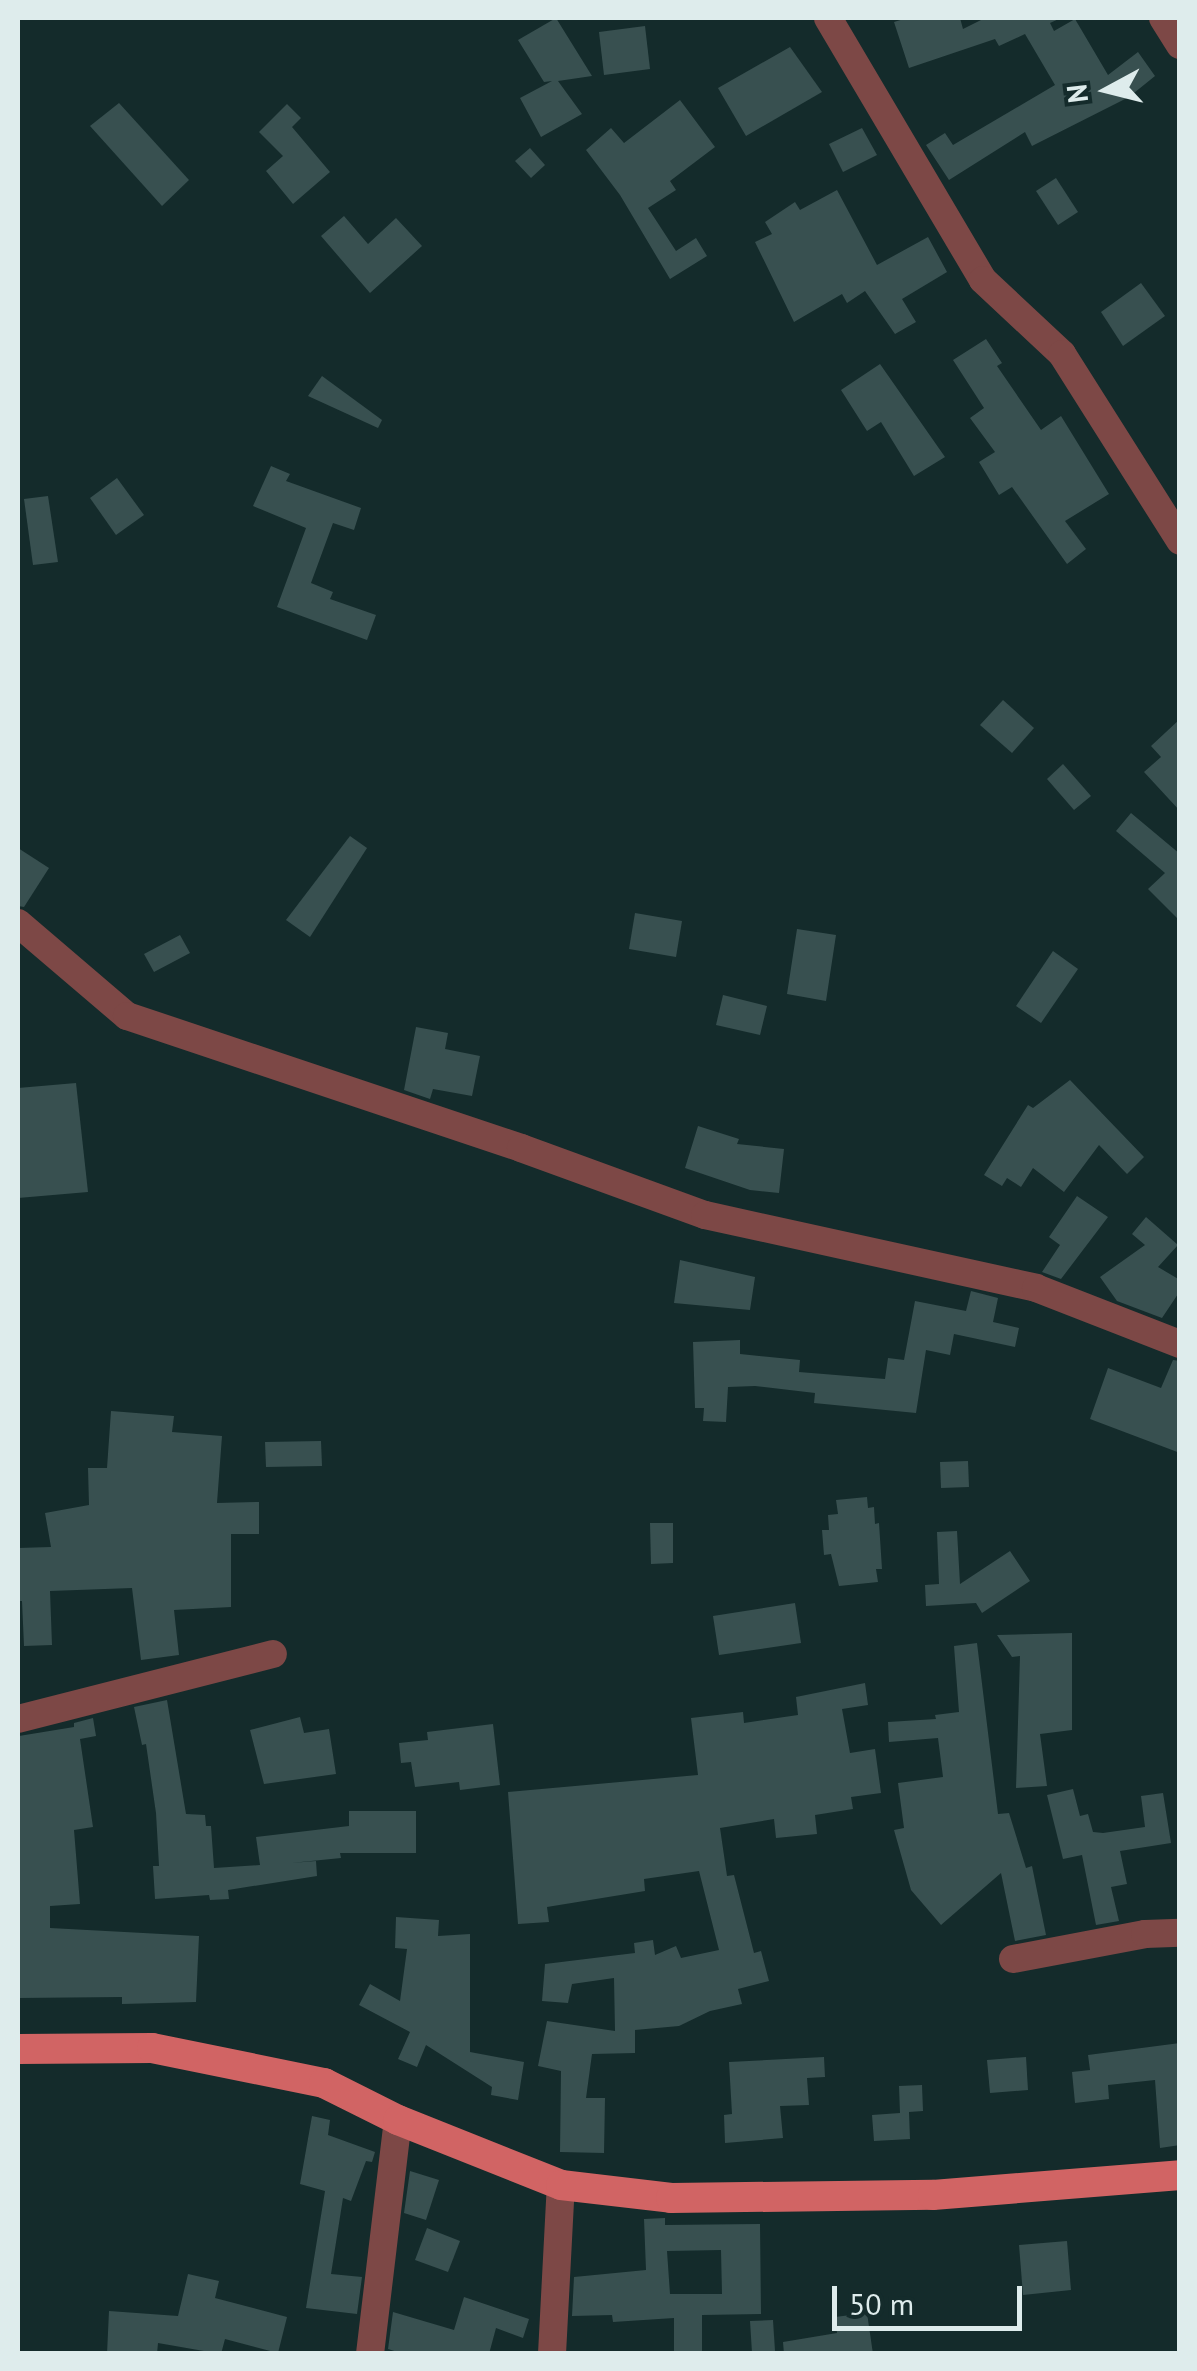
<!DOCTYPE html>
<style>
body{margin:0}
#map{position:relative;width:1197px;height:2371px;overflow:hidden;background:#142b2b;font-family:"PT Sans",sans-serif}
div>[style]{position:absolute}
.building>*{inset:0;background:#385050}
.minor>*{height:28px;margin:-14px;padding:0 14px;transform-origin:14px;border-radius:14px;background:#7d4846}
.major>*{height:30px;margin:-15px;padding:0 15px;transform-origin:15px;border-radius:15px;background:#d16464}
span{translate:-50% -50%;white-space:nowrap;text-align:center;line-height:1.15;-webkit-text-stroke:8px #142b2b;paint-order:stroke}
.frame{position:absolute;inset:0;border:20px solid #deecec;pointer-events:none}
.north{position:absolute;left:1057px;top:40px;width:100px;height:100px;-webkit-text-stroke:8px #142b2b;paint-order:stroke;rotate:263deg;font-size:28px;font-weight:700;line-height:40px;text-align:center;color:#deecec}
.north::after{content:'';display:block;margin:auto;width:35px;height:45px;background:#deecec;clip-path:polygon(50% 0,100% 100%,50% 72%,0 100%)}
.scale{position:absolute;left:832px;top:2286px;width:190px;height:45px;box-sizing:border-box;border:5px solid #deecec;border-top:0;padding-left:12px;font-size:30px;line-height:35px;white-space:nowrap;color:#deecec;-webkit-text-stroke:8px #142b2b;paint-order:stroke}
</style>
<div id="map">
<div class="building">
<div style="clip-path:polygon(556px 18px,592px 76px,558px 81px,582px 114px,541px 137px,520px 98px,552px 81px,544px 82px,518px 40px)"></div>
<div style="clip-path:polygon(907px 18px,960px 18px,963px 29px,985px 18px,1061px 18px,1050px 23px,1054px 31px,1075px 19px,1108px 75px,1138px 52px,1155px 76px,1129px 97px,1032px 146px,1025px 132px,949px 180px,926px 145px,945px 133px,953px 145px,1055px 85px,1025px 34px,999px 46px,995px 39px,909px 68px,894px 22px)"></div>
<div style="clip-path:polygon(645px 26px,650px 69px,604px 75px,599px 32px)"></div>
<div style="clip-path:polygon(790px 47px,822px 92px,746px 136px,718px 88px)"></div>
<div style="clip-path:polygon(680px 100px,715px 147px,670px 181px,676px 190px,648px 208px,676px 251px,696px 238px,707px 256px,670px 279px,620px 195px,586px 150px,611px 128px,624px 143px)"></div>
<div style="clip-path:polygon(119px 103px,189px 180px,162px 206px,90px 126px)"></div>
<div style="clip-path:polygon(287px 104px,301px 118px,292px 127px,330px 172px,293px 204px,266px 171px,283px 156px,259px 132px)"></div>
<div style="clip-path:polygon(862px 128px,877px 155px,843px 172px,829px 144px)"></div>
<div style="clip-path:polygon(530px 148px,545px 165px,531px 178px,515px 161px)"></div>
<div style="clip-path:polygon(1056px 178px,1078px 212px,1058px 225px,1036px 191px)"></div>
<div style="clip-path:polygon(837px 190px,877px 265px,928px 237px,947px 272px,902px 299px,916px 322px,895px 334px,865px 291px,847px 303px,842px 294px,794px 322px,755px 242px,772px 234px,765px 222px,795px 202px,800px 210px)"></div>
<div style="clip-path:polygon(344px 216px,368px 244px,396px 218px,422px 246px,370px 293px,321px 236px)"></div>
<div style="clip-path:polygon(1141px 283px,1165px 316px,1123px 346px,1101px 312px)"></div>
<div style="clip-path:polygon(986px 339px,1002px 363px,997px 366px,1041px 430px,1061px 416px,1109px 494px,1065px 521px,1086px 549px,1067px 564px,1012px 487px,999px 495px,979px 462px,995px 452px,970px 418px,984px 408px,953px 360px)"></div>
<div style="clip-path:polygon(880px 364px,945px 457px,914px 476px,881px 422px,867px 431px,841px 390px)"></div>
<div style="clip-path:polygon(322px 376px,382px 420px,378px 428px,308px 396px)"></div>
<div style="clip-path:polygon(271px 466px,290px 474px,286px 481px,361px 508px,354px 530px,333px 523px,311px 583px,333px 592px,330px 599px,376px 615px,367px 640px,277px 607px,306px 528px,253px 506px)"></div>
<div style="clip-path:polygon(117px 478px,144px 515px,116px 535px,90px 498px)"></div>
<div style="clip-path:polygon(48px 496px,58px 562px,33px 565px,24px 499px)"></div>
<div style="clip-path:polygon(1003px 700px,1034px 728px,1012px 753px,980px 725px)"></div>
<div style="clip-path:polygon(1180px 719px,1180px 811px,1144px 772px,1161px 757px,1151px 746px)"></div>
<div style="clip-path:polygon(1063px 764px,1091px 796px,1074px 810px,1047px 779px)"></div>
<div style="clip-path:polygon(1131px 813px,1180px 854px,1180px 921px,1148px 889px,1165px 873px,1116px 831px)"></div>
<div style="clip-path:polygon(350px 836px,367px 848px,310px 937px,286px 920px)"></div>
<div style="clip-path:polygon(18px 848px,49px 868px,24px 907px,18px 906px)"></div>
<div style="clip-path:polygon(635px 913px,682px 921px,676px 957px,629px 949px)"></div>
<div style="clip-path:polygon(797px 929px,836px 935px,826px 1001px,787px 994px)"></div>
<div style="clip-path:polygon(180px 935px,190px 953px,154px 972px,144px 954px)"></div>
<div style="clip-path:polygon(1053px 951px,1078px 969px,1041px 1023px,1016px 1006px)"></div>
<div style="clip-path:polygon(723px 995px,767px 1006px,760px 1035px,716px 1025px)"></div>
<div style="clip-path:polygon(416px 1027px,448px 1033px,445px 1049px,480px 1056px,472px 1096px,433px 1089px,430px 1099px,404px 1090px)"></div>
<div style="clip-path:polygon(1070px 1080px,1144px 1157px,1127px 1174px,1099px 1145px,1064px 1192px,1033px 1168px,1021px 1187px,1007px 1178px,1002px 1186px,984px 1175px,1028px 1105px,1033px 1108px)"></div>
<div style="clip-path:polygon(76px 1083px,88px 1192px,18px 1198px,18px 1088px)"></div>
<div style="clip-path:polygon(698px 1126px,739px 1139px,737px 1144px,784px 1149px,779px 1193px,750px 1190px,685px 1168px)"></div>
<div style="clip-path:polygon(1077px 1196px,1108px 1217px,1061px 1279px,1042px 1272px,1060px 1245px,1049px 1237px)"></div>
<div style="clip-path:polygon(1146px 1217px,1178px 1245px,1158px 1267px,1180px 1280px,1180px 1291px,1162px 1318px,1117px 1301px,1100px 1277px,1145px 1245px,1132px 1234px)"></div>
<div style="clip-path:polygon(680px 1260px,755px 1277px,750px 1310px,674px 1303px)"></div>
<div style="clip-path:polygon(971px 1291px,998px 1298px,993px 1322px,1019px 1328px,1015px 1347px,954px 1334px,950px 1355px,926px 1350px,916px 1413px,814px 1403px,815px 1393px,755px 1386px,728px 1387px,726px 1422px,703px 1421px,704px 1408px,695px 1408px,693px 1342px,740px 1340px,740px 1354px,800px 1360px,799px 1372px,885px 1379px,888px 1358px,904px 1360px,915px 1301px,966px 1311px)"></div>
<div style="clip-path:polygon(1173px 1360px,1180px 1361px,1180px 1453px,1090px 1419px,1108px 1368px,1161px 1388px)"></div>
<div style="clip-path:polygon(111px 1411px,174px 1416px,172px 1432px,222px 1436px,217px 1503px,259px 1502px,259px 1534px,231px 1534px,231px 1607px,174px 1610px,179px 1655px,141px 1660px,132px 1588px,50px 1591px,52px 1645px,24px 1646px,22px 1601px,18px 1601px,18px 1548px,51px 1547px,45px 1513px,89px 1505px,88px 1468px,107px 1468px)"></div>
<div style="clip-path:polygon(321px 1441px,322px 1466px,266px 1467px,265px 1442px)"></div>
<div style="clip-path:polygon(968px 1461px,969px 1487px,941px 1488px,940px 1462px)"></div>
<div style="clip-path:polygon(867px 1497px,868px 1508px,874px 1507px,875px 1524px,879px 1523px,882px 1569px,876px 1569px,878px 1582px,839px 1586px,831px 1554px,824px 1555px,822px 1530px,829px 1530px,828px 1515px,838px 1514px,836px 1500px)"></div>
<div style="clip-path:polygon(650px 1523px,673px 1523px,673px 1563px,651px 1564px)"></div>
<div style="clip-path:polygon(957px 1531px,960px 1584px,1010px 1551px,1030px 1581px,982px 1613px,976px 1603px,926px 1606px,925px 1585px,939px 1584px,937px 1532px)"></div>
<div style="clip-path:polygon(795px 1603px,801px 1643px,719px 1655px,713px 1616px)"></div>
<div style="clip-path:polygon(1072px 1633px,1072px 1730px,1040px 1734px,1047px 1786px,1016px 1788px,1020px 1656px,1012px 1657px,997px 1635px)"></div>
<div style="clip-path:polygon(977px 1643px,998px 1814px,1009px 1813px,1026px 1868px,1032px 1866px,1046px 1935px,1015px 1941px,1001px 1873px,941px 1925px,911px 1890px,894px 1830px,904px 1828px,898px 1783px,943px 1777px,938px 1738px,889px 1742px,888px 1722px,936px 1719px,935px 1715px,959px 1712px,954px 1646px)"></div>
<div style="clip-path:polygon(865px 1683px,868px 1705px,842px 1709px,850px 1753px,875px 1749px,881px 1793px,851px 1797px,853px 1809px,815px 1815px,817px 1834px,776px 1838px,774px 1819px,720px 1828px,727px 1876px,734px 1875px,754px 1953px,761px 1951px,769px 1981px,738px 1989px,742px 2004px,710px 2011px,679px 2026px,635px 2030px,635px 2053px,592px 2054px,586px 2098px,605px 2098px,604px 2153px,560px 2152px,561px 2071px,538px 2066px,547px 2021px,615px 2031px,614px 1978px,572px 1984px,568px 2003px,542px 2001px,545px 1964px,635px 1953px,634px 1943px,653px 1940px,655px 1955px,676px 1946px,681px 1958px,719px 1950px,699px 1871px,644px 1879px,645px 1891px,547px 1907px,549px 1922px,518px 1924px,508px 1792px,698px 1775px,691px 1718px,743px 1712px,744px 1723px,798px 1715px,796px 1697px)"></div>
<div style="clip-path:polygon(167px 1700px,186px 1814px,205px 1815px,206px 1826px,211px 1826px,214px 1868px,260px 1865px,256px 1837px,349px 1826px,349px 1811px,416px 1811px,416px 1853px,340px 1853px,341px 1858px,291px 1863px,316px 1861px,317px 1876px,228px 1890px,229px 1899px,210px 1900px,209px 1895px,155px 1899px,153px 1866px,159px 1866px,156px 1813px,146px 1744px,142px 1745px,134px 1707px)"></div>
<div style="clip-path:polygon(300px 1717px,304px 1733px,329px 1729px,336px 1774px,264px 1784px,250px 1730px)"></div>
<div style="clip-path:polygon(93px 1718px,96px 1736px,80px 1739px,93px 1827px,74px 1830px,80px 1904px,50px 1906px,50px 1928px,199px 1936px,196px 2002px,122px 2004px,122px 1997px,18px 1998px,19px 1736px,74px 1727px,74px 1723px)"></div>
<div style="clip-path:polygon(493px 1724px,500px 1785px,460px 1790px,459px 1782px,415px 1787px,411px 1762px,401px 1763px,399px 1743px,428px 1740px,427px 1732px)"></div>
<div style="clip-path:polygon(1073px 1789px,1080px 1816px,1088px 1814px,1093px 1832px,1103px 1833px,1145px 1827px,1141px 1796px,1163px 1793px,1171px 1843px,1120px 1851px,1127px 1884px,1111px 1887px,1119px 1921px,1096px 1925px,1082px 1855px,1063px 1859px,1047px 1795px)"></div>
<div style="clip-path:polygon(396px 1917px,439px 1920px,438px 1936px,470px 1934px,470px 2052px,524px 2062px,518px 2100px,491px 2095px,492px 2087px,426px 2045px,417px 2067px,398px 2059px,410px 2032px,359px 2005px,370px 1984px,400px 2001px,407px 1949px,395px 1948px)"></div>
<div style="clip-path:polygon(1180px 2043px,1180px 2145px,1160px 2148px,1155px 2080px,1108px 2085px,1109px 2099px,1075px 2103px,1072px 2072px,1090px 2070px,1088px 2055px)"></div>
<div style="clip-path:polygon(824px 2057px,825px 2077px,807px 2078px,809px 2105px,780px 2106px,783px 2138px,725px 2143px,724px 2115px,732px 2114px,729px 2062px)"></div>
<div style="clip-path:polygon(1026px 2057px,1028px 2090px,990px 2093px,987px 2060px)"></div>
<div style="clip-path:polygon(922px 2085px,923px 2111px,909px 2112px,910px 2139px,874px 2141px,872px 2115px,900px 2113px,899px 2086px)"></div>
<div style="clip-path:polygon(312px 2116px,330px 2120px,328px 2135px,375px 2152px,372px 2162px,366px 2161px,351px 2201px,343px 2198px,331px 2274px,362px 2277px,357px 2314px,306px 2308px,325px 2191px,300px 2184px)"></div>
<div style="clip-path:polygon(410px 2171px,439px 2180px,426px 2220px,404px 2213px)"></div>
<div style="clip-path:polygon(evenodd,665px 2218px,665px 2225px,760px 2224px,761px 2314px,702px 2315px,702px 2354px,674px 2354px,674px 2318px,613px 2322px,612px 2315px,572px 2316px,574px 2277px,646px 2270px,644px 2219px,665px 2218px,721px 2250px,722px 2294px,670px 2294px,667px 2251px,721px 2250px)"></div>
<div style="clip-path:polygon(427px 2228px,460px 2241px,448px 2272px,415px 2260px)"></div>
<div style="clip-path:polygon(1067px 2241px,1071px 2290px,1023px 2295px,1019px 2245px)"></div>
<div style="clip-path:polygon(188px 2274px,219px 2281px,215px 2298px,287px 2317px,278px 2353px,225px 2339px,221px 2354px,158px 2343px,157px 2354px,107px 2354px,109px 2311px,178px 2316px)"></div>
<div style="clip-path:polygon(464px 2297px,529px 2319px,523px 2338px,496px 2328px,489px 2354px,404px 2354px,388px 2349px,393px 2312px,454px 2330px)"></div>
<div style="clip-path:polygon(867px 2313px,873px 2354px,784px 2354px,783px 2342px,837px 2333px,835px 2317px)"></div>
<div style="clip-path:polygon(773px 2320px,775px 2351px,752px 2353px,750px 2321px)"></div>
</div>
<div class="minor">
<div style="left:828px;top:18px;width:304px;rotate:59.4deg"></div>
<div style="left:983px;top:280px;width:108px;rotate:43.1deg"></div>
<div style="left:1062px;top:354px;width:221px;rotate:57.7deg"></div>
<div style="left:1163px;top:18px;width:32px;rotate:58deg"></div>
<div style="left:18px;top:923px;width:143px;rotate:40.5deg"></div>
<div style="left:127px;top:1016px;width:416px;rotate:18.5deg"></div>
<div style="left:521px;top:1148px;width:196px;rotate:20deg"></div>
<div style="left:705px;top:1215px;width:339px;rotate:12.4deg"></div>
<div style="left:1036px;top:1288px;width:155px;rotate:21.3deg"></div>
<div style="left:18px;top:1719px;width:263px;rotate:-14.3deg"></div>
<div style="left:1013px;top:1959px;width:134px;rotate:-10.7deg"></div>
<div style="left:1145px;top:1934px;width:35px;rotate:-2deg"></div>
<div style="left:370px;top:2354px;width:236px;rotate:-83.2deg"></div>
<div style="left:552px;top:2354px;width:169px;rotate:-87deg"></div>
</div>
<div class="major">
<div style="left:18px;top:2049px;width:134px;rotate:-0.4deg"></div>
<div style="left:152px;top:2048px;width:176px;rotate:11.5deg"></div>
<div style="left:324px;top:2083px;width:83px;rotate:26.6deg"></div>
<div style="left:398px;top:2120px;width:175px;rotate:21.7deg"></div>
<div style="left:561px;top:2185px;width:111px;rotate:6.7deg"></div>
<div style="left:671px;top:2198px;width:262px;rotate:-0.7deg"></div>
<div style="left:933px;top:2195px;width:248px;rotate:-4.6deg"></div>
</div>
<div class="frame"></div>
<div class="north">N</div>
<div class="scale">50 m</div>
</div>
